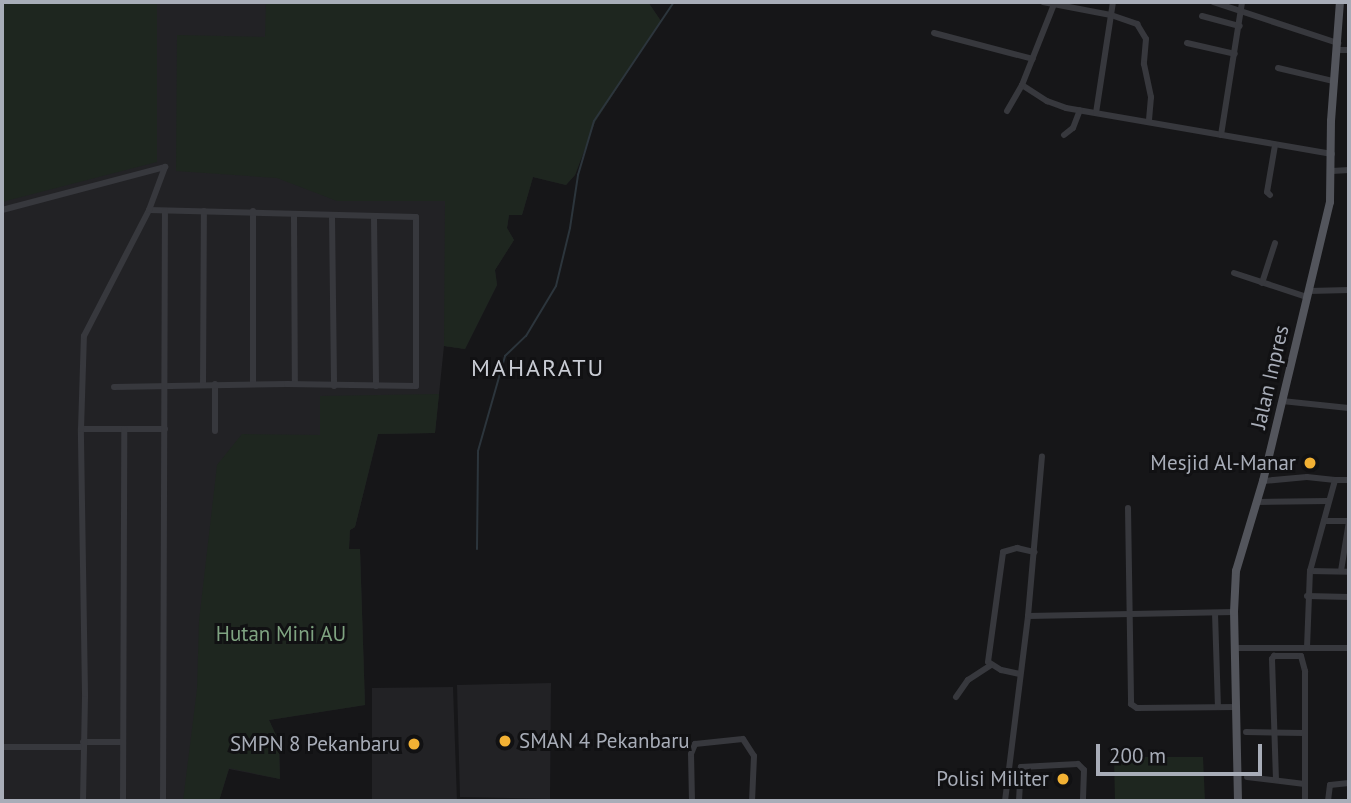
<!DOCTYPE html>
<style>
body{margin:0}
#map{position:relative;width:1351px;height:803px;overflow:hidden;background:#161618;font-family:"PT Sans",sans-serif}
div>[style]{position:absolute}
.built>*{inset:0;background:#222225}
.green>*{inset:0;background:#1e261f}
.stream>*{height:2px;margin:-1px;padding:0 1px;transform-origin:1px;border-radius:1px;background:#2c353c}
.minor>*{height:6px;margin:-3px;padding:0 3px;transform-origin:3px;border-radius:3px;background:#37383d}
.major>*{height:8px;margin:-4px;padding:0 4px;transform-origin:4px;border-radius:4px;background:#53555c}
.dots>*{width:19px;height:19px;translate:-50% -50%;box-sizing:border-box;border:4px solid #111113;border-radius:50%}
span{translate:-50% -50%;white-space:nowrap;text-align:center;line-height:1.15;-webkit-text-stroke:6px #111113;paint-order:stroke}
.street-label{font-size:21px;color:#a8adb8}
.poi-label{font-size:21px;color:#a8adb8}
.right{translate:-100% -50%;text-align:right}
.left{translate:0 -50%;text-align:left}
.park-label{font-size:21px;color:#7fa381}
.quarter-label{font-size:24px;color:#c9ccd4;letter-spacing:2px}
.frame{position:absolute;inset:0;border:4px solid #a8adb8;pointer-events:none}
.scale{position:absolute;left:1096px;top:744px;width:166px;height:32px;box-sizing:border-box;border:4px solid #a8adb8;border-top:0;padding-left:9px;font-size:21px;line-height:24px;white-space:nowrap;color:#a8adb8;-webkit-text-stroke:5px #111113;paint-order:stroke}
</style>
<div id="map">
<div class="built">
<div style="clip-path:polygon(2px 2px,648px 2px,661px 21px,595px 122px,575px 175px,566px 185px,533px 177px,522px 215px,509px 215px,507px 228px,514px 240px,495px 270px,497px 285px,465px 349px,444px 346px,435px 433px,378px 434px,355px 527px,350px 530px,349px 549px,360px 549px,365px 705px,269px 720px,279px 742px,280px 779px,229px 769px,219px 801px,2px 801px)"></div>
<div style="clip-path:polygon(551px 683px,550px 799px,460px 797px,457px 685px)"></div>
<div style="clip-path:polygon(453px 687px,457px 801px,372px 800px,372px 688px)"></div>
</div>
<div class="green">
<div style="clip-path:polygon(2px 2px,157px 2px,157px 162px,2px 202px)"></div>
<div style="clip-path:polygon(266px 2px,648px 2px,661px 21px,595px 122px,575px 175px,566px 185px,533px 177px,522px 215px,509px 215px,507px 228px,514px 240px,495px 270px,497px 285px,465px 349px,444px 346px,445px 201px,337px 201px,277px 178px,176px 171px,177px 35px,265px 37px)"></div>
<div style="clip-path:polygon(439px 394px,435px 433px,378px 434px,355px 527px,350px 530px,349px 549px,360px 549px,365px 705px,269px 720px,279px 742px,280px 779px,229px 768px,219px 801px,183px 801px,197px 689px,199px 621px,217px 465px,242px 434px,320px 435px,320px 396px)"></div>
<div style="clip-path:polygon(1114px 757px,1203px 757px,1205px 801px,1115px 801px)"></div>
</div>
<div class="stream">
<div style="left:477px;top:549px;width:98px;rotate:-89.4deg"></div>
<div style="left:478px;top:451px;width:99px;rotate:-74.1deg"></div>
<div style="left:505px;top:356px;width:29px;rotate:-44deg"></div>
<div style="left:526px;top:336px;width:58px;rotate:-59deg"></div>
<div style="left:556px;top:286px;width:60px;rotate:-76.4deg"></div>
<div style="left:570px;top:228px;width:54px;rotate:-81.4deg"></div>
<div style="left:578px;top:175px;width:56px;rotate:-73.5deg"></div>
<div style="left:594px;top:121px;width:143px;rotate:-56.1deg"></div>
</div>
<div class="minor">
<div style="left:1043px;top:2px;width:69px;rotate:10.8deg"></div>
<div style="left:1111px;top:15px;width:28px;rotate:19deg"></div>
<div style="left:1137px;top:24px;width:17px;rotate:59deg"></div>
<div style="left:1146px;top:39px;width:25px;rotate:95deg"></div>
<div style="left:1144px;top:64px;width:34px;rotate:78deg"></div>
<div style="left:1151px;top:97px;width:24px;rotate:95deg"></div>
<div style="left:1213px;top:2px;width:132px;rotate:18.2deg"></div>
<div style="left:1202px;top:16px;width:39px;rotate:15deg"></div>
<div style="left:934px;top:33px;width:102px;rotate:14.7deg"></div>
<div style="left:1187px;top:43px;width:49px;rotate:12.9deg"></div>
<div style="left:1338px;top:50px;width:11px"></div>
<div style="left:1278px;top:68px;width:57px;rotate:13.3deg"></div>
<div style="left:1022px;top:85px;width:30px;rotate:33deg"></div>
<div style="left:1047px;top:101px;width:20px;rotate:20deg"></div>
<div style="left:1066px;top:108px;width:270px;rotate:9.8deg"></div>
<div style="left:1007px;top:111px;width:30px;rotate:-60deg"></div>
<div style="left:1022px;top:85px;width:87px;rotate:-68.4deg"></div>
<div style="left:1096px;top:113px;width:112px;rotate:-81.3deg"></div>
<div style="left:1064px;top:135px;width:11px;rotate:-38deg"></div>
<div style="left:1073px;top:128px;width:19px;rotate:-69deg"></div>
<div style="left:1221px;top:135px;width:135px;rotate:-81deg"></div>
<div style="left:1332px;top:171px;width:17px;rotate:-3deg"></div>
<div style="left:1270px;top:195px;width:4px;rotate:-135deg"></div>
<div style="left:1267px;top:192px;width:48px;rotate:-80.3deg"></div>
<div style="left:2px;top:210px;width:169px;rotate:-14.8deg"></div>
<div style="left:253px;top:211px;width:173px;rotate:90deg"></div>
<div style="left:294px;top:216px;width:168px;rotate:89.7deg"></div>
<div style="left:332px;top:217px;width:169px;rotate:89.3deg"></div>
<div style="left:374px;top:218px;width:168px;rotate:89.3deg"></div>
<div style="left:1234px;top:273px;width:77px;rotate:18.2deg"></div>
<div style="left:1262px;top:283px;width:42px;rotate:-72deg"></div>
<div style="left:1309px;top:291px;width:40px;rotate:-1.4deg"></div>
<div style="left:203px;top:384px;width:173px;rotate:-89.7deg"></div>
<div style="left:215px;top:384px;width:47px;rotate:90deg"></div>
<div style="left:114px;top:387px;width:173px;rotate:-1deg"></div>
<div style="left:287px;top:384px;width:129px;rotate:0.9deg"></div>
<div style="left:416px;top:386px;width:169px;rotate:-90deg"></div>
<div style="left:416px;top:217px;width:267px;rotate:-178.5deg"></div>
<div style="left:1282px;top:401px;width:67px;rotate:6deg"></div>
<div style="left:81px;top:429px;width:84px"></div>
<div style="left:1263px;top:481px;width:44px;rotate:-5.2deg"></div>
<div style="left:1307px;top:477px;width:28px;rotate:6deg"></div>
<div style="left:1257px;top:502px;width:71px;rotate:-0.8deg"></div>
<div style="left:1128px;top:508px;width:196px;rotate:89.1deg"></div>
<div style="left:1131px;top:704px;width:7px;rotate:34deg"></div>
<div style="left:1137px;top:708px;width:99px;rotate:-0.6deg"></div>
<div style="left:1324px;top:521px;width:25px"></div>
<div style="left:1310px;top:571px;width:39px;rotate:1deg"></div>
<div style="left:1341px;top:571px;width:51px;rotate:-80.9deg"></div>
<div style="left:1307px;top:596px;width:42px;rotate:1.4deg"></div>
<div style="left:1215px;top:613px;width:94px;rotate:88.2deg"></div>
<div style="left:1028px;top:616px;width:206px;rotate:-1.1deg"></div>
<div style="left:1234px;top:648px;width:115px"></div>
<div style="left:1307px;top:648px;width:77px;rotate:-87.8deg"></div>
<div style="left:1310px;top:571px;width:94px;rotate:-74.6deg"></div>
<div style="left:1335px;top:480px;width:14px"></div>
<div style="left:1020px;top:674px;width:19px;rotate:-168deg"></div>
<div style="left:1001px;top:670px;width:15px;rotate:-148deg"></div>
<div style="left:988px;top:662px;width:111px;rotate:-82.2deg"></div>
<div style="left:1003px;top:552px;width:15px;rotate:-16deg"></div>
<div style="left:1017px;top:548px;width:18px;rotate:13deg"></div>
<div style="left:956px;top:697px;width:21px;rotate:-55deg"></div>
<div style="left:968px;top:680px;width:27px;rotate:-33deg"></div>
<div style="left:1246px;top:732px;width:58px;rotate:1deg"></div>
<div style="left:83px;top:742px;width:40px"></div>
<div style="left:2px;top:747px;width:80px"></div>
<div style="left:1247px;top:777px;width:58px;rotate:6.9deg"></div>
<div style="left:1276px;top:780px;width:121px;rotate:-91.9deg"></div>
<div style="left:1272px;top:659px;width:4px;rotate:-56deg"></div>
<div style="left:1274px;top:656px;width:27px"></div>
<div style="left:1301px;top:656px;width:16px;rotate:75deg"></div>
<div style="left:1305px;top:671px;width:130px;rotate:90deg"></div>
<div style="left:83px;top:801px;width:107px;rotate:-88.9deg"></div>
<div style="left:85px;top:694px;width:265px;rotate:-90.9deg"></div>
<div style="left:81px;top:429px;width:93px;rotate:-88.2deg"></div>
<div style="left:84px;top:336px;width:142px;rotate:-62.7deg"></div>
<div style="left:149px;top:210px;width:46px;rotate:-69.6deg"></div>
<div style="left:123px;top:801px;width:372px;rotate:-89.8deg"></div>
<div style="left:163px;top:801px;width:590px;rotate:-89.81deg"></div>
<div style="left:692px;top:801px;width:47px;rotate:-91.2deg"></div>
<div style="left:691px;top:754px;width:11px;rotate:-68deg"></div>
<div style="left:695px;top:744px;width:48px;rotate:-5.9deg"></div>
<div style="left:743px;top:739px;width:20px;rotate:57deg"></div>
<div style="left:754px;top:756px;width:45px;rotate:92.5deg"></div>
<div style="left:1005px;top:801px;width:186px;rotate:-82.9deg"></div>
<div style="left:1028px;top:616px;width:160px;rotate:-85deg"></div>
<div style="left:1019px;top:801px;width:34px;rotate:-87deg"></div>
<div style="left:1021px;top:767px;width:57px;rotate:-3deg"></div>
<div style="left:1078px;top:764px;width:8px;rotate:45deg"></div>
<div style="left:1084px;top:770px;width:31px;rotate:92deg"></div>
<div style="left:1328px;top:801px;width:16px;rotate:-83deg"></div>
<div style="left:1330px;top:785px;width:19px;rotate:-6deg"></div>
</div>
<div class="major">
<div style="left:1238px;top:801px;width:189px;rotate:-91.2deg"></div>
<div style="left:1234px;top:612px;width:41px;rotate:-87.2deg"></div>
<div style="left:1236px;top:571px;width:94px;rotate:-73.3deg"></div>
<div style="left:1263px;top:481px;width:287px;rotate:-76.5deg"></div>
<div style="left:1330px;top:202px;width:81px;rotate:-89.3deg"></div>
<div style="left:1331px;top:121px;width:119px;rotate:-85.7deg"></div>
</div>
<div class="dots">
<div style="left:1310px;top:463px;background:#f2b134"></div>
<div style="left:505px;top:741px;background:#f2b134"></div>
<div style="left:414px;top:744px;background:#f2b134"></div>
<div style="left:1063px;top:779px;background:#f2b134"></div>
</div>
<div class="street-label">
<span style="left:1270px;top:377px;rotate:-77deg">Jalan Inpres</span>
</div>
<div class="poi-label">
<span class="right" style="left:1296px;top:463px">Mesjid Al-Manar</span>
<span class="left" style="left:519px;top:741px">SMAN 4 Pekanbaru</span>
<span class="right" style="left:400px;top:744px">SMPN 8 Pekanbaru</span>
<span class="right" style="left:1049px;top:779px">Polisi Militer</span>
</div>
<div class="park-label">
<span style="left:281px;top:634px">Hutan Mini AU</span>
</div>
<div class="quarter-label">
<span style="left:538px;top:368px">MAHARATU</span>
</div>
<div class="frame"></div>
<div class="scale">200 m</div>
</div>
